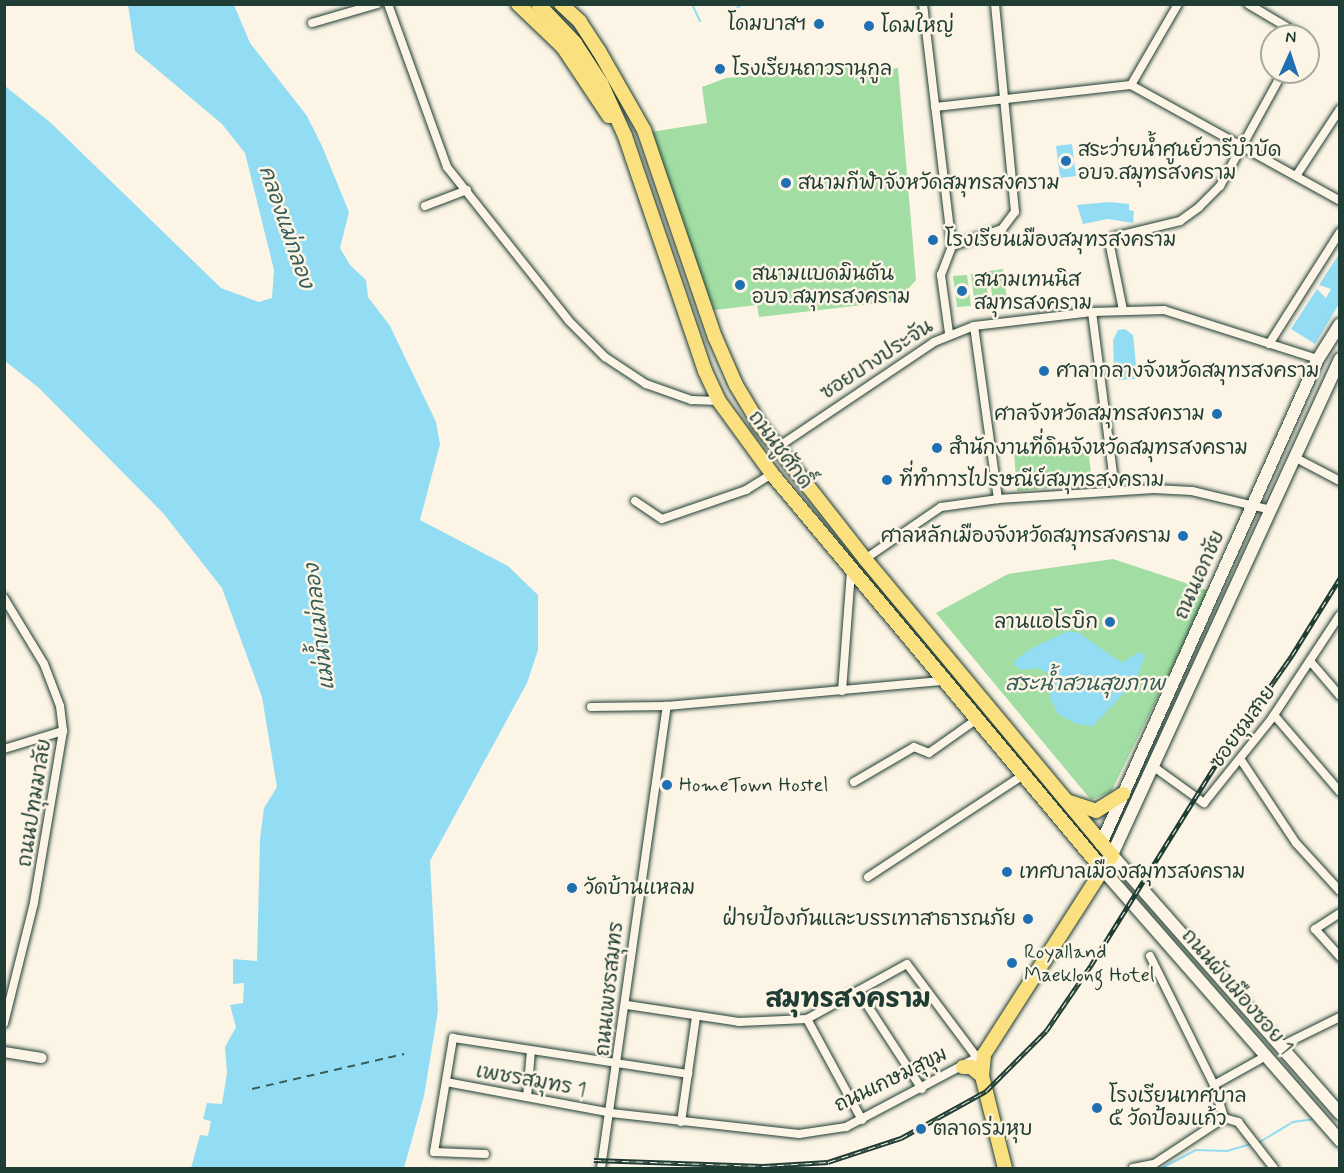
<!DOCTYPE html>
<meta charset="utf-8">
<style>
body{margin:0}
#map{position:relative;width:1344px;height:1173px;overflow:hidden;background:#fcf5e5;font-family:Mynerve,"Playpen Sans Thai",sans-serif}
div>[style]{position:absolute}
.green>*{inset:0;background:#a2dda3}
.water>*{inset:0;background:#92ddf4}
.stream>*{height:2px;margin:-1px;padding:0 1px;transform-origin:1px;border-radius:1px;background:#92ddf4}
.ferry>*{height:1.5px;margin-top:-0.75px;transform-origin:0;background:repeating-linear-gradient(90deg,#365d5a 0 8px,transparent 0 14px)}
.roads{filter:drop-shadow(0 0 2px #1f3d34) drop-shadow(0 0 2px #1f3d34)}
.minor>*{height:8px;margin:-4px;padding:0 4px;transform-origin:4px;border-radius:4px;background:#fcf5e5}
.tertiary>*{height:10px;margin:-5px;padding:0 5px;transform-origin:5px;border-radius:5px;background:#fcf5e5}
.secondary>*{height:12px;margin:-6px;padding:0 6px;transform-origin:6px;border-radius:6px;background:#fcf5e5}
.primary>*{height:14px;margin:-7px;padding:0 7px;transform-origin:7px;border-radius:7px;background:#fbe080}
.rail>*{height:4.5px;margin-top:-2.25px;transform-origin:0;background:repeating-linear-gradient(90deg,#fcf5e5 0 7px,#1f3d34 0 14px);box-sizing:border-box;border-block:2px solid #1f3d34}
.dots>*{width:16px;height:16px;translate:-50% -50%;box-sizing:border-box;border:3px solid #fcf5e5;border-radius:50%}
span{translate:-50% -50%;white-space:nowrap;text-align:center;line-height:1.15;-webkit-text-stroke:5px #fcf5e5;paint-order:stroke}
.poi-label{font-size:20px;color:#1f3d34}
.right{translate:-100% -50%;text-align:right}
.left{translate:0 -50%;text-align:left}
.street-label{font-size:20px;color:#1f3d34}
.water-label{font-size:21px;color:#365d5a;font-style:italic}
.district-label{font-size:26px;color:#1f3d34;font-weight:700}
.frame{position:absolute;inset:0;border:6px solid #1f3d34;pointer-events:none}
.north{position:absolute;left:1260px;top:24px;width:60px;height:60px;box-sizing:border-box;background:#fcf5e5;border:2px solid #a4ab9e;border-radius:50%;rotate:3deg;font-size:16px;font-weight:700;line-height:24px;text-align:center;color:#1f3d34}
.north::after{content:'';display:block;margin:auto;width:21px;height:27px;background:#1f6fb2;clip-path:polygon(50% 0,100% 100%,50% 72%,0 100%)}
</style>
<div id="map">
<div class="green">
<div style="clip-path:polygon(857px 65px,859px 74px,898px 68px,916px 280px,897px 301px,759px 317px,757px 305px,706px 311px,645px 133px,707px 123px,702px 87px,726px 78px)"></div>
<div style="clip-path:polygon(1003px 269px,1007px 300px,993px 302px,989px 271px)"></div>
<div style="clip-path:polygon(985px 272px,989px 303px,975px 305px,971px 274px)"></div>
<div style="clip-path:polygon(967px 275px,971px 306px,957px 307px,953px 276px)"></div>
<div style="clip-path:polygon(1088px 446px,1092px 484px,1017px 491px,1014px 453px)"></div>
<div style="clip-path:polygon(1113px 559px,1210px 591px,1111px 792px,1091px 800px,936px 613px,1008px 574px)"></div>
</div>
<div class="water">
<div style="clip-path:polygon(128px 5px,234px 5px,250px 43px,307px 116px,322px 146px,349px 212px,340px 248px,350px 265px,366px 280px,368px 297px,390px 326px,436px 422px,440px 444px,420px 520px,508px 566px,538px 595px,538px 650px,527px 683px,430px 861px,438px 1011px,424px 1096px,404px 1168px,191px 1168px,200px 1135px,208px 1136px,211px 1121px,203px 1119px,207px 1103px,222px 1104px,227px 1073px,225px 1047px,236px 1027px,230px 1005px,243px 1003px,244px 983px,233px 984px,233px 959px,257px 961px,260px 839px,264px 808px,277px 787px,262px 697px,222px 588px,163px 513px,39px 388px,5px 361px,5px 86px,51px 123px,221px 288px,259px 302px,272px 298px,274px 270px,245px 153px,222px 124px,135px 51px)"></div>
<div style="clip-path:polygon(1072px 144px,1076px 176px,1060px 178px,1056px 146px)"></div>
<div style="clip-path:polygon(1109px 202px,1129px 204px,1129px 210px,1134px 211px,1133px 223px,1108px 219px,1083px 224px,1077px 205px)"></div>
<div style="clip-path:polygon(1339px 254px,1339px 304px,1315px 344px,1291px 329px,1317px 289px,1326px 298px,1331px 289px,1319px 285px)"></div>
<div style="clip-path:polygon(1125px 329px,1133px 335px,1137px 375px,1135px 379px,1119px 380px,1114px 372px,1113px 340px,1118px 330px)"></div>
<div style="clip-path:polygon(1069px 631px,1079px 633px,1122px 663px,1139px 652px,1145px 655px,1136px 680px,1093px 726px,1077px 724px,1058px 714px,1050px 698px,1048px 673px,1037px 668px,1022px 670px,1014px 665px,1015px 660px,1034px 647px)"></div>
</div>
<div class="stream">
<div style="left:692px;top:4px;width:19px;rotate:65deg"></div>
<div style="left:730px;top:12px;width:15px;rotate:-32deg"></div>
<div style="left:1258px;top:1143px;width:41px;rotate:-31deg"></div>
<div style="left:1293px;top:1122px;width:22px;rotate:-8deg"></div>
<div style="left:1162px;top:1168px;width:38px;rotate:-28deg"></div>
<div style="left:1196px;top:1150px;width:31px;rotate:2deg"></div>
<div style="left:1227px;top:1151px;width:26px;rotate:-16deg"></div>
</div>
<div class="ferry">
<div style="left:252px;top:1089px;width:156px;rotate:-13deg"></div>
</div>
<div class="roads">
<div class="minor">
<div style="left:388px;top:4px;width:173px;rotate:70.1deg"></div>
<div style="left:447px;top:167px;width:196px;rotate:51.6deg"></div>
<div style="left:569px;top:321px;width:51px;rotate:45deg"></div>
<div style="left:605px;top:357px;width:49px;rotate:33.4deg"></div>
<div style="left:646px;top:384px;width:48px;rotate:19.6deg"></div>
<div style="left:691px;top:400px;width:28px;rotate:2deg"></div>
<div style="left:923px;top:4px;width:244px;rotate:83.2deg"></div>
<div style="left:1248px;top:4px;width:63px;rotate:30.7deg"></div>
<div style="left:312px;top:23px;width:68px;rotate:-16.3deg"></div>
<div style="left:1131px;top:85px;width:94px;rotate:-59.9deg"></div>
<div style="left:935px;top:107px;width:197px;rotate:-6.4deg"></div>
<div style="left:1131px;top:85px;width:239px;rotate:29deg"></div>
<div style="left:1296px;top:176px;width:80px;rotate:-56.7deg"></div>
<div style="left:425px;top:206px;width:45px;rotate:-20.9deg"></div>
<div style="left:1123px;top:310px;width:65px;rotate:-101.5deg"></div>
<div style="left:1110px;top:246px;width:10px;rotate:-66deg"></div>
<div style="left:1114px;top:237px;width:68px;rotate:-13.6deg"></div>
<div style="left:1180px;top:221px;width:24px;rotate:-36deg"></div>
<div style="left:1199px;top:207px;width:30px;rotate:-45deg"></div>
<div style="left:1220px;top:186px;width:130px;rotate:-61.1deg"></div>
<div style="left:1092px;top:312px;width:179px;rotate:82.6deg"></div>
<div style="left:974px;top:326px;width:175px;rotate:82.1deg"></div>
<div style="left:949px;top:333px;width:59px;rotate:-97.9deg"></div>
<div style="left:941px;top:275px;width:31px;rotate:-69deg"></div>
<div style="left:952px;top:246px;width:53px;rotate:-18.8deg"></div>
<div style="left:1002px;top:229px;width:21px;rotate:-53deg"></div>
<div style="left:1015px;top:212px;width:209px;rotate:-95.5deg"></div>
<div style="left:1269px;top:344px;width:133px;rotate:-57.6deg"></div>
<div style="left:778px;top:447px;width:188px;rotate:-33.9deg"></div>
<div style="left:934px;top:342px;width:43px;rotate:-21.8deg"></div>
<div style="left:974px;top:326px;width:119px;rotate:-6.8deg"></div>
<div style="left:1092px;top:312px;width:72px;rotate:-1.6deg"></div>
<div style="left:1164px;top:310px;width:162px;rotate:17.7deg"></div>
<div style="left:1294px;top:457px;width:52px;rotate:27.6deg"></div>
<div style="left:635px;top:501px;width:32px;rotate:34deg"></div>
<div style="left:662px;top:519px;width:89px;rotate:-19deg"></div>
<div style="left:746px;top:490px;width:31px;rotate:-32deg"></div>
<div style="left:865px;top:559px;width:92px;rotate:-34.4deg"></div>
<div style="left:941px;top:507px;width:58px;rotate:-8deg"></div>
<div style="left:998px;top:499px;width:156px;rotate:-3.7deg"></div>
<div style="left:1154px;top:489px;width:38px;rotate:3deg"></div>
<div style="left:1192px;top:491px;width:81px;rotate:13.5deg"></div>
<div style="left:4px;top:598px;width:77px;rotate:58.8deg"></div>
<div style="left:44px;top:664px;width:45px;rotate:69.1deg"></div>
<div style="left:60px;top:706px;width:25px;rotate:83deg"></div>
<div style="left:63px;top:731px;width:174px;rotate:99.6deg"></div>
<div style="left:34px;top:903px;width:124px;rotate:104deg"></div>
<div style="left:1310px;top:661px;width:46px;rotate:49.4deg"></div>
<div style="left:842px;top:691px;width:121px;rotate:-85.7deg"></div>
<div style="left:591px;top:707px;width:76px;rotate:-0.8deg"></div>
<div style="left:667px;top:706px;width:278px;rotate:-5.2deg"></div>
<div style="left:1274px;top:715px;width:101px;rotate:49.4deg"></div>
<div style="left:4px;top:749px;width:62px;rotate:-17deg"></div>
<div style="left:1241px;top:760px;width:100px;rotate:56.5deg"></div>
<div style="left:1296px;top:843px;width:65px;rotate:47.5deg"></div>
<div style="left:1154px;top:767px;width:62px;rotate:35.8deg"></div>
<div style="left:1204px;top:803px;width:109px;rotate:-51.3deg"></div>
<div style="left:1272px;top:718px;width:123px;rotate:-56.6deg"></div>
<div style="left:854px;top:782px;width:69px;rotate:-30.3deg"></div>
<div style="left:914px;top:747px;width:16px;rotate:22deg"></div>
<div style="left:929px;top:753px;width:59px;rotate:-35.3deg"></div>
<div style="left:868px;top:877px;width:186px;rotate:-33.3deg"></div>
<div style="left:1340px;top:913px;width:30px;rotate:147deg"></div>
<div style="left:1315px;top:929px;width:38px;rotate:48deg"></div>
<div style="left:1150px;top:956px;width:144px;rotate:63.6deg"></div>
<div style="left:1214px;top:1085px;width:34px;rotate:73deg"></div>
<div style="left:858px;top:991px;width:117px;rotate:56.9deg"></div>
<div style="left:627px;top:1005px;width:113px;rotate:8.6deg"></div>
<div style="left:739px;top:1022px;width:68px;rotate:-2.5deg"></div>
<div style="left:807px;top:1019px;width:114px;rotate:-28.8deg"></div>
<div style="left:907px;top:964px;width:119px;rotate:53.2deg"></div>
<div style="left:807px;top:1019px;width:115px;rotate:61.4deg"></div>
<div style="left:1281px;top:1046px;width:66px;rotate:-26.2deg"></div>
<div style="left:446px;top:1082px;width:168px;rotate:10.6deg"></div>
<div style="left:611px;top:1113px;width:189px;rotate:6.4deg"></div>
<div style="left:799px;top:1134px;width:48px;rotate:-8.5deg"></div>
<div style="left:846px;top:1127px;width:156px;rotate:-27.9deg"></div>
<div style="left:1214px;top:1085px;width:60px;rotate:-29.1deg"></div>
<div style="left:527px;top:1097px;width:47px;rotate:-85.1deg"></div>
<div style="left:681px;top:1122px;width:106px;rotate:-81.9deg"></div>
<div style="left:485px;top:1154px;width:51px;rotate:-177.8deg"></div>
<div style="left:434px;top:1152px;width:116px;rotate:-80.5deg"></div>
<div style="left:453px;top:1038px;width:238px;rotate:8.7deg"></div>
<div style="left:601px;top:1168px;width:467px;rotate:-81.9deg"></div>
<div style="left:1133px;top:1168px;width:21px;rotate:-11deg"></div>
<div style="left:1154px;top:1164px;width:84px;rotate:-33.3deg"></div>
<div style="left:1224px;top:1118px;width:15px;rotate:16deg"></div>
<div style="left:1238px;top:1122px;width:58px;rotate:52deg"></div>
</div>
<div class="tertiary">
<div style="left:4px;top:1052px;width:38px;rotate:9deg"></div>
</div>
<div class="secondary">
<div style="left:1340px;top:359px;width:546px;rotate:114.69deg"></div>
<div style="left:1112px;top:855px;width:345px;rotate:48.6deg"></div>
<div style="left:1101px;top:844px;width:531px;rotate:-65.9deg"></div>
<div style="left:1318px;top:359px;width:41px;rotate:-57.8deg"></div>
<div style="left:1104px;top:871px;width:359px;rotate:48.8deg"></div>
</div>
<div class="primary">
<div style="left:518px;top:4px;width:62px;rotate:43.7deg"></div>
<div style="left:563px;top:47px;width:83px;rotate:56.3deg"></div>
<div style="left:538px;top:4px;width:54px;rotate:46.5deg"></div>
<div style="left:575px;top:43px;width:48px;rotate:57deg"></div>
<div style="left:601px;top:83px;width:58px;rotate:65.6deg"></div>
<div style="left:625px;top:136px;width:248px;rotate:71.2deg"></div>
<div style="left:705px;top:371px;width:33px;rotate:65deg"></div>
<div style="left:719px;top:401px;width:90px;rotate:54deg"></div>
<div style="left:772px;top:474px;width:518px;rotate:50.1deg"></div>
<div style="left:561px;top:4px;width:26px;rotate:43deg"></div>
<div style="left:580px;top:22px;width:35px;rotate:57deg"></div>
<div style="left:599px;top:51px;width:91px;rotate:60.3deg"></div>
<div style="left:644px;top:130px;width:219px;rotate:71.1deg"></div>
<div style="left:715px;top:337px;width:52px;rotate:66.4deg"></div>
<div style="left:736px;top:385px;width:47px;rotate:59deg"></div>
<div style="left:760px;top:425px;width:170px;rotate:51.9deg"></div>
<div style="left:865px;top:559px;width:386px;rotate:50.2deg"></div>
<div style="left:1112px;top:855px;width:237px;rotate:122.7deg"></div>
<div style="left:984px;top:1054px;width:22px;rotate:95deg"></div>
<div style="left:982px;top:1076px;width:95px;rotate:76deg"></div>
<div style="left:1069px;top:802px;width:28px;rotate:18deg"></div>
<div style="left:1096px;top:811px;width:32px;rotate:-32deg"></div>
<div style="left:963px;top:1067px;width:8px"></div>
<div style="left:971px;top:1067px;width:14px;rotate:39deg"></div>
</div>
</div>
<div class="rail">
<div style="left:594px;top:1160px;width:169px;rotate:2deg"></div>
<div style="left:763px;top:1166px;width:65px;rotate:-3.5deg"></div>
<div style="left:828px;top:1162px;width:77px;rotate:-18.2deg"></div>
<div style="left:901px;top:1138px;width:97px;rotate:-28.9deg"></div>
<div style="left:986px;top:1091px;width:85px;rotate:-45deg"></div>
<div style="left:1046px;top:1031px;width:80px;rotate:-55.7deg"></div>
<div style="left:1091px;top:965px;width:244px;rotate:-58.1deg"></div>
<div style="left:1220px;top:758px;width:126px;rotate:-55deg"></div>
<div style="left:1292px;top:655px;width:91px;rotate:-58.1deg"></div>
</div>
<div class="dots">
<div style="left:819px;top:24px;background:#1f6fb2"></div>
<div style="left:869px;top:26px;background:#1f6fb2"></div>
<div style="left:720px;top:69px;background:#1f6fb2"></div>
<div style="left:1066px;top:161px;background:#1f6fb2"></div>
<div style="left:786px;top:183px;background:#1f6fb2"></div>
<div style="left:933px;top:240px;background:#1f6fb2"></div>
<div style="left:740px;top:285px;background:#1f6fb2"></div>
<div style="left:962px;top:291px;background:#1f6fb2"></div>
<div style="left:1044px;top:371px;background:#1f6fb2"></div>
<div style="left:1217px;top:414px;background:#1f6fb2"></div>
<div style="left:937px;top:448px;background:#1f6fb2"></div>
<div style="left:887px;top:480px;background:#1f6fb2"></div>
<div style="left:1183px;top:536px;background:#1f6fb2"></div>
<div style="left:1110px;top:622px;background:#1f6fb2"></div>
<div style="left:667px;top:785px;background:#1f6fb2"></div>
<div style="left:1007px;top:872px;background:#1f6fb2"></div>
<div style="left:572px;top:888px;background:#1f6fb2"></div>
<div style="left:1028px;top:919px;background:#1f6fb2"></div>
<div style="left:1012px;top:963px;background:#1f6fb2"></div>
<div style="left:1097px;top:1108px;background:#1f6fb2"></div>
<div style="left:921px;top:1129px;background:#1f6fb2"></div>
</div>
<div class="poi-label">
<span class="right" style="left:807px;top:24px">โดมบาสฯ</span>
<span class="left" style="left:881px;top:26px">โดมใหญ่</span>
<span class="left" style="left:732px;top:69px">โรงเรียนถาวรานุกูล</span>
<span class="left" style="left:1078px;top:162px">สระว่ายน้ำศูนย์วารีบำบัด<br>อบจ.สมุทรสงคราม</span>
<span class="left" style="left:798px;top:183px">สนามกีฬาจังหวัดสมุทรสงคราม</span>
<span class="left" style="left:945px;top:240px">โรงเรียนเมืองสมุทรสงคราม</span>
<span class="left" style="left:752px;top:286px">สนามแบดมินตัน<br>อบจ.สมุทรสงคราม</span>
<span class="left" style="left:974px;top:292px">สนามเทนนิส<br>สมุทรสงคราม</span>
<span class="left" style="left:1056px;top:371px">ศาลากลางจังหวัดสมุทรสงคราม</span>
<span class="right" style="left:1205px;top:414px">ศาลจังหวัดสมุทรสงคราม</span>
<span class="left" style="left:949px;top:448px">สำนักงานที่ดินจังหวัดสมุทรสงคราม</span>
<span class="left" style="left:899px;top:480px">ที่ทำการไปรษณีย์สมุทรสงคราม</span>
<span class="right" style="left:1171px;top:536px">ศาลหลักเมืองจังหวัดสมุทรสงคราม</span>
<span class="right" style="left:1098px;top:622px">ลานแอโรบิก</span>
<span class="left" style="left:679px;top:785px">HomeTown Hostel</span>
<span class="left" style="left:1019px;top:872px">เทศบาลเมืองสมุทรสงคราม</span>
<span class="left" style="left:584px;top:888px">วัดบ้านแหลม</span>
<span class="right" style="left:1016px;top:919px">ฝ่ายป้องกันและบรรเทาสาธารณภัย</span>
<span class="left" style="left:1024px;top:964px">Royalland<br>Maeklong Hotel</span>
<span class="left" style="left:1109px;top:1108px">โรงเรียนเทศบาล<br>๕ วัดป้อมแก้ว</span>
<span class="left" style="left:933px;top:1129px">ตลาดร่มหุบ</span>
</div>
<div class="street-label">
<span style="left:877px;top:360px;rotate:-33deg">ซอยบางประจัน</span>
<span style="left:780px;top:450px;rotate:53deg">ถนนชูศักดิ์</span>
<span style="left:1200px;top:575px;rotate:-66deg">ถนนเอกชัย</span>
<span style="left:1243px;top:727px;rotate:-54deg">ซอยชุมสาย</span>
<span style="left:35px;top:803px;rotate:-81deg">ถนนปทุมมาลัย</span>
<span style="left:610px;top:989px;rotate:-84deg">ถนนเพชรสมุทร</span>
<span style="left:1237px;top:992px;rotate:49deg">ถนนผังเมืองซอย 1</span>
<span style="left:891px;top:1080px;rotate:-26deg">ถนนเกษมสุขุม</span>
<span style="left:531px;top:1081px;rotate:10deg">เพชรสมุทร 1</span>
</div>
<div class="water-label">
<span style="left:286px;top:227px;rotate:71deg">คลองแม่กลอง</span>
<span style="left:320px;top:627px;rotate:-97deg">แม่น้ำแม่กลอง</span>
<span style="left:1085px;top:684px">สระน้ำสวนสุขภาพ</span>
</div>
<div class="district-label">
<span style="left:848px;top:1001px">สมุทรสงคราม</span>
</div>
<div class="frame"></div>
<div class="north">N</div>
</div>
